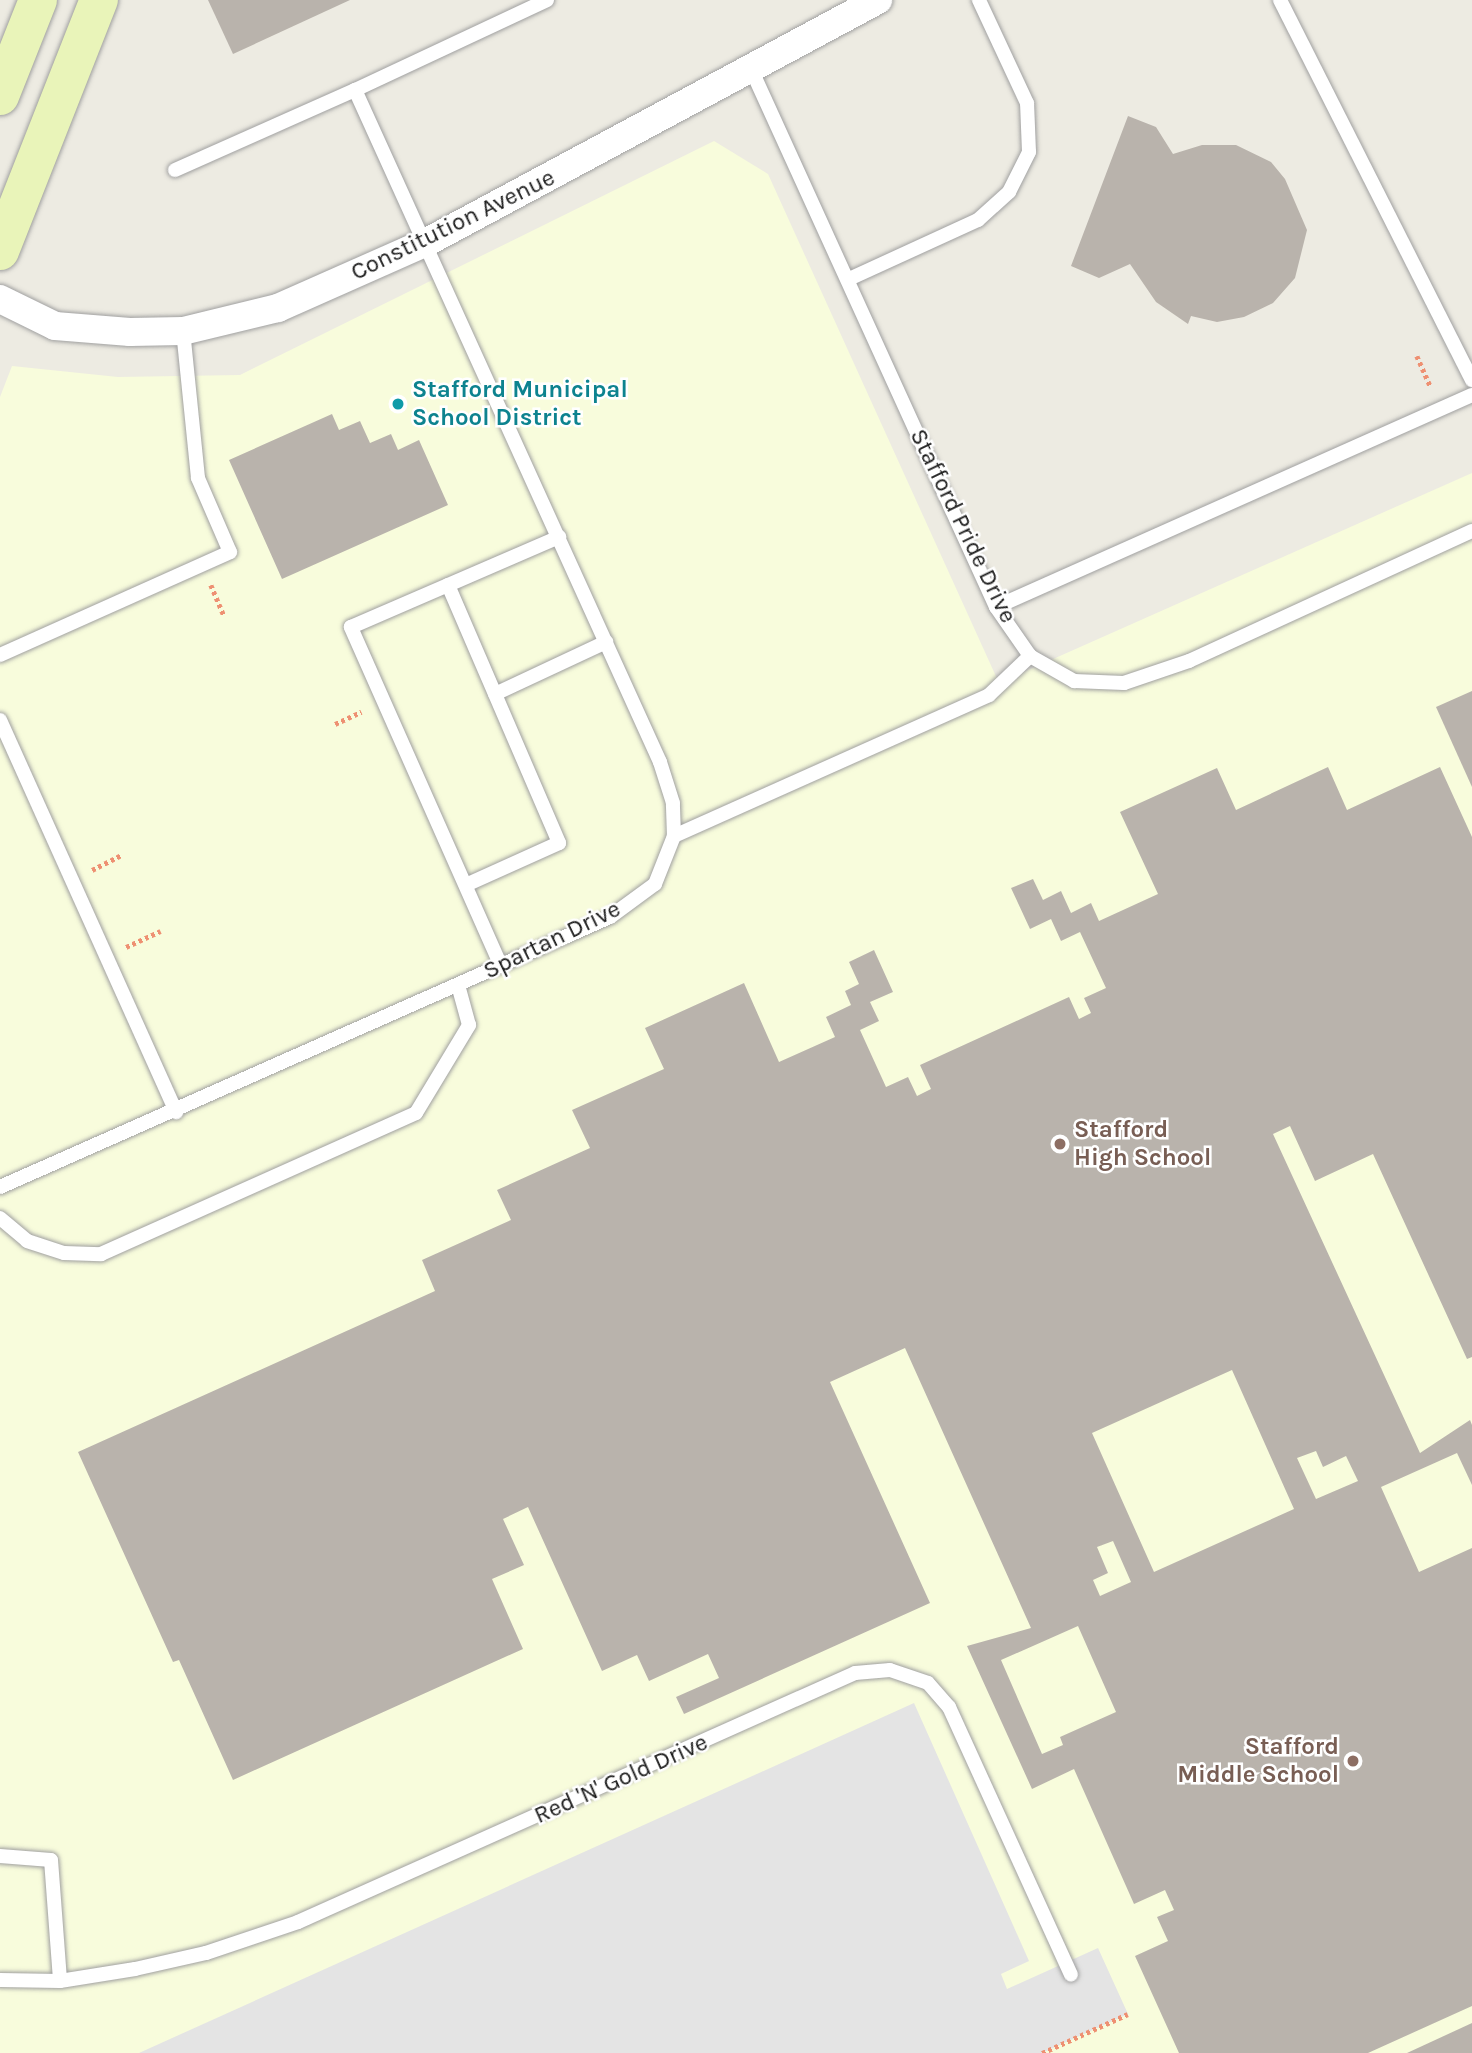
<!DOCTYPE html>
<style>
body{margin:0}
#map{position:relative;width:1472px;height:2053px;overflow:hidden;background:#edebe2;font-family:Karla,sans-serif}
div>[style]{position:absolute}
.education>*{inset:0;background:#f8fcdc}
.parking>*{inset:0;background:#e4e4e4}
.building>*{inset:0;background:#b9b3ac}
.path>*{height:4.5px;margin-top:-2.25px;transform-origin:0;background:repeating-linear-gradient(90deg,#ee9072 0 3.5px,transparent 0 7px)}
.roads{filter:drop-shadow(0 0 2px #a0a0a0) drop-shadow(0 0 2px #a0a0a0)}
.service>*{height:14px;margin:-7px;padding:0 7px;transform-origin:7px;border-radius:7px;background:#fff}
.minor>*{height:28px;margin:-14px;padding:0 14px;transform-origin:14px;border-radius:14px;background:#fff}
.secondary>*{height:38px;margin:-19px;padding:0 19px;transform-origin:19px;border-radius:19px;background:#e9f4b9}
.dots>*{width:19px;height:19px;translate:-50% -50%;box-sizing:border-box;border:4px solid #fff;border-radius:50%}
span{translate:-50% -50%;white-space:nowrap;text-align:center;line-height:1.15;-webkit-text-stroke:5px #fff;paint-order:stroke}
.street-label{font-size:24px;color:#1c1c1c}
.culture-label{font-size:24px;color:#0d838f;font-weight:700}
.left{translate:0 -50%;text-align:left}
.education-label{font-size:24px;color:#785e54;font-weight:700}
.right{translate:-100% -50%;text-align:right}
</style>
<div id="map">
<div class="education">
<div style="clip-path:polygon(714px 141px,768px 174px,999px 683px,1472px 473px,1472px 2053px,0 2053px,0 397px,12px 366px,118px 377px,240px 375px)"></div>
</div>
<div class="parking">
<div style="clip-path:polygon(914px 1703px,1029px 1961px,1001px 1974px,1007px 1989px,1098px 1948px,1128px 2014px,1042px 2053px,139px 2053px)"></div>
</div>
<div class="building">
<div style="clip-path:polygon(208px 0,350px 0,233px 54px)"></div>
<div style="clip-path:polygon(1128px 116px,1156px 127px,1173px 154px,1202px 145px,1236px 145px,1271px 162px,1285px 179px,1307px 230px,1295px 278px,1273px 303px,1244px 317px,1217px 322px,1191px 316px,1188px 324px,1156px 302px,1130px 264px,1099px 278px,1071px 266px)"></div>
<div style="clip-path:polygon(332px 414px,339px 430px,360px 421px,370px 443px,391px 434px,398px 450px,419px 440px,448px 505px,282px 579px,229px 460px)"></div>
<div style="clip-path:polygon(1472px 691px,1472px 787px,1436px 707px)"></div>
<div style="clip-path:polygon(evenodd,1328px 767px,1347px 810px,1440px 767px,1472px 837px,1472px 1357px,1467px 1359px,1373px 1154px,1315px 1181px,1290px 1126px,1273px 1134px,1420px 1453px,1470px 1420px,1472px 1425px,1472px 1485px,1457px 1453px,1381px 1487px,1419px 1572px,1472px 1548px,1472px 2006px,1368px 2053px,1179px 2053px,1135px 1956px,1168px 1941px,1157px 1917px,1174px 1910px,1165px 1890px,1134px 1904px,1074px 1769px,1032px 1789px,967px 1646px,1031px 1628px,905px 1348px,830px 1382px,930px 1603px,684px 1714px,676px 1697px,719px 1678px,708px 1654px,649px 1681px,637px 1655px,602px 1671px,528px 1507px,503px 1519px,524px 1565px,492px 1579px,523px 1649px,233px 1780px,179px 1660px,173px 1662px,78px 1452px,435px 1291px,422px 1260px,511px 1220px,497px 1190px,590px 1148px,572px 1110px,664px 1069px,645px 1028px,744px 983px,779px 1062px,835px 1037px,826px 1017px,851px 1005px,845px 991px,859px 984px,849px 962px,874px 950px,893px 992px,870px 1002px,879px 1021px,860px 1030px,886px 1087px,908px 1077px,917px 1096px,931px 1089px,920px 1065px,1069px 997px,1079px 1019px,1091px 1013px,1084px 998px,1106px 988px,1080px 932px,1061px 941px,1051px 919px,1030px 929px,1011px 888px,1033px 879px,1043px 900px,1061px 891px,1071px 913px,1091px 903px,1099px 921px,1158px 894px,1120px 812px,1217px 768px,1236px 810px,1328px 767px,1232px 1370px,1294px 1509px,1154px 1572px,1092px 1433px,1232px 1370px,1328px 767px,1316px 1451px,1323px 1467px,1346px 1456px,1358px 1481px,1316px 1499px,1297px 1458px,1316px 1451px,1328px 767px,1113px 1541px,1131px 1582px,1100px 1596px,1093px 1580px,1108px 1573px,1097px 1547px,1113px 1541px,1328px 767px,1078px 1626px,1116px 1712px,1060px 1737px,1063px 1745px,1042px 1754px,1001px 1660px,1078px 1626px)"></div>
<div style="clip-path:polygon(1472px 2023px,1472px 2053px,1407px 2053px)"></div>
</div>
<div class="path">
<div style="left:1417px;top:356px;width:34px;rotate:66deg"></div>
<div style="left:211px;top:585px;width:34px;rotate:67deg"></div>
<div style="left:335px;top:724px;width:29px;rotate:-25deg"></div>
<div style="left:92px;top:870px;width:34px;rotate:-27deg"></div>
<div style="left:126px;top:947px;width:38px;rotate:-25deg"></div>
<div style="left:1042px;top:2053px;width:94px;rotate:-24.4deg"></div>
</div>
<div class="roads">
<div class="service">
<div style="left:1280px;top:0;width:426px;rotate:63.2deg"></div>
<div style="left:752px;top:71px;width:589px;rotate:65.52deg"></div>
<div style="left:996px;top:607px;width:60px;rotate:55.2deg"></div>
<div style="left:1030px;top:656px;width:51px;rotate:29.6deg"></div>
<div style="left:1074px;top:681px;width:50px;rotate:2.3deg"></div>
<div style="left:1124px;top:683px;width:69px;rotate:-18.7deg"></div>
<div style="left:1189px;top:661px;width:311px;rotate:-24.7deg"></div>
<div style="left:175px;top:170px;width:197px;rotate:-24deg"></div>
<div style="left:849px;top:279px;width:142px;rotate:-24.6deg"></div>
<div style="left:978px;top:220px;width:42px;rotate:-42.1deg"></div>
<div style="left:1009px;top:192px;width:45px;rotate:-63.4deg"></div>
<div style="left:1029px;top:152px;width:49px;rotate:-92.3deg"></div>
<div style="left:1027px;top:103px;width:114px;rotate:-115deg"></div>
<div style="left:448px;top:585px;width:281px;rotate:66.7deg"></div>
<div style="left:559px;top:843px;width:102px;rotate:155.7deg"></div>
<div style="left:996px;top:607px;width:521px;rotate:-24.01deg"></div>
<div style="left:0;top:655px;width:252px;rotate:-24.1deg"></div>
<div style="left:230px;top:552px;width:81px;rotate:-113.4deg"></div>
<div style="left:198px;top:478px;width:148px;rotate:-95.8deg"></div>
<div style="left:495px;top:694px;width:123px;rotate:-25.1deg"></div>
<div style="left:0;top:720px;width:430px;rotate:65.8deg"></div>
<div style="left:674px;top:836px;width:345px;rotate:-24.1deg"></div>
<div style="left:989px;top:695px;width:57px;rotate:-43.6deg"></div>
<div style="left:501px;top:966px;width:371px;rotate:-113.9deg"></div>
<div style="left:351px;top:627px;width:227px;rotate:-23.4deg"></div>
<div style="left:0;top:1187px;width:667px;rotate:-23.88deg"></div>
<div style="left:610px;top:917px;width:56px;rotate:-36.3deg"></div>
<div style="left:655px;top:884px;width:52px;rotate:-68.4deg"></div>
<div style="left:674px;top:836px;width:33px;rotate:-92deg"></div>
<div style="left:673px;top:803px;width:43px;rotate:-107.6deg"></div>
<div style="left:660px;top:762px;width:738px;rotate:-114.41deg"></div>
<div style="left:355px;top:90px;width:212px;rotate:-25.1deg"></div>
<div style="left:0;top:1218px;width:35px;rotate:40deg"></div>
<div style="left:27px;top:1241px;width:39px;rotate:18deg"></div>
<div style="left:64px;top:1253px;width:37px;rotate:2deg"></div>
<div style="left:101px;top:1254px;width:345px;rotate:-24.1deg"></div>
<div style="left:416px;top:1113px;width:103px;rotate:-58.9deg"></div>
<div style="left:469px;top:1025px;width:41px;rotate:-105.4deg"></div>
<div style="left:0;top:1856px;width:51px;rotate:4.5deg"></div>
<div style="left:51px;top:1860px;width:121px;rotate:85.7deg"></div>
<div style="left:0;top:1980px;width:60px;rotate:1deg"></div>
<div style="left:60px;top:1981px;width:76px;rotate:-9.1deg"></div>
<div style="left:135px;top:1969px;width:73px;rotate:-12.7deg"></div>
<div style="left:206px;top:1953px;width:97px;rotate:-18.6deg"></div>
<div style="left:298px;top:1922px;width:610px;rotate:-24.09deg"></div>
<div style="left:855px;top:1673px;width:35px;rotate:-5deg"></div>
<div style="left:890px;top:1670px;width:40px;rotate:18.9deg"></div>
<div style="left:928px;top:1683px;width:32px;rotate:49deg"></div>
<div style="left:949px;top:1707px;width:294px;rotate:65.5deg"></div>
</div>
<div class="minor">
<div style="left:0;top:299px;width:61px;rotate:26.1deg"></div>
<div style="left:55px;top:326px;width:75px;rotate:4.6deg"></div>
<div style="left:130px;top:332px;width:53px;rotate:-1.1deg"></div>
<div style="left:183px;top:331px;width:98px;rotate:-13.6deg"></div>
<div style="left:278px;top:308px;width:163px;rotate:-23.9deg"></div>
<div style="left:427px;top:242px;width:512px;rotate:-28.22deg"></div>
</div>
<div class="secondary">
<div style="left:0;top:96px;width:103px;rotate:-68.4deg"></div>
<div style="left:0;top:251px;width:270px;rotate:-68.5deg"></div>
</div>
</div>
<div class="dots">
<div style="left:398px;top:404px;background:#0f9aa8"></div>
<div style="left:1060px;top:1144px;background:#8d6e63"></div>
<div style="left:1353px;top:1761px;background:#8d6e63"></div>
</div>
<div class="street-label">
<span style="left:453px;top:225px;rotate:-26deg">Constitution Avenue</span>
<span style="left:963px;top:526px;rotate:64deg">Stafford Pride Drive</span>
<span style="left:552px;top:940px;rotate:-26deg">Spartan Drive</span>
<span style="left:621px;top:1779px;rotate:-24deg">Red 'N' Gold Drive</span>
</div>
<div class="culture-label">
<span class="left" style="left:412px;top:404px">Stafford Municipal<br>School District</span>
</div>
<div class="education-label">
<span class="left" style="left:1074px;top:1144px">Stafford<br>High School</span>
<span class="right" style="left:1339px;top:1761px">Stafford<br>Middle School</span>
</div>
</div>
